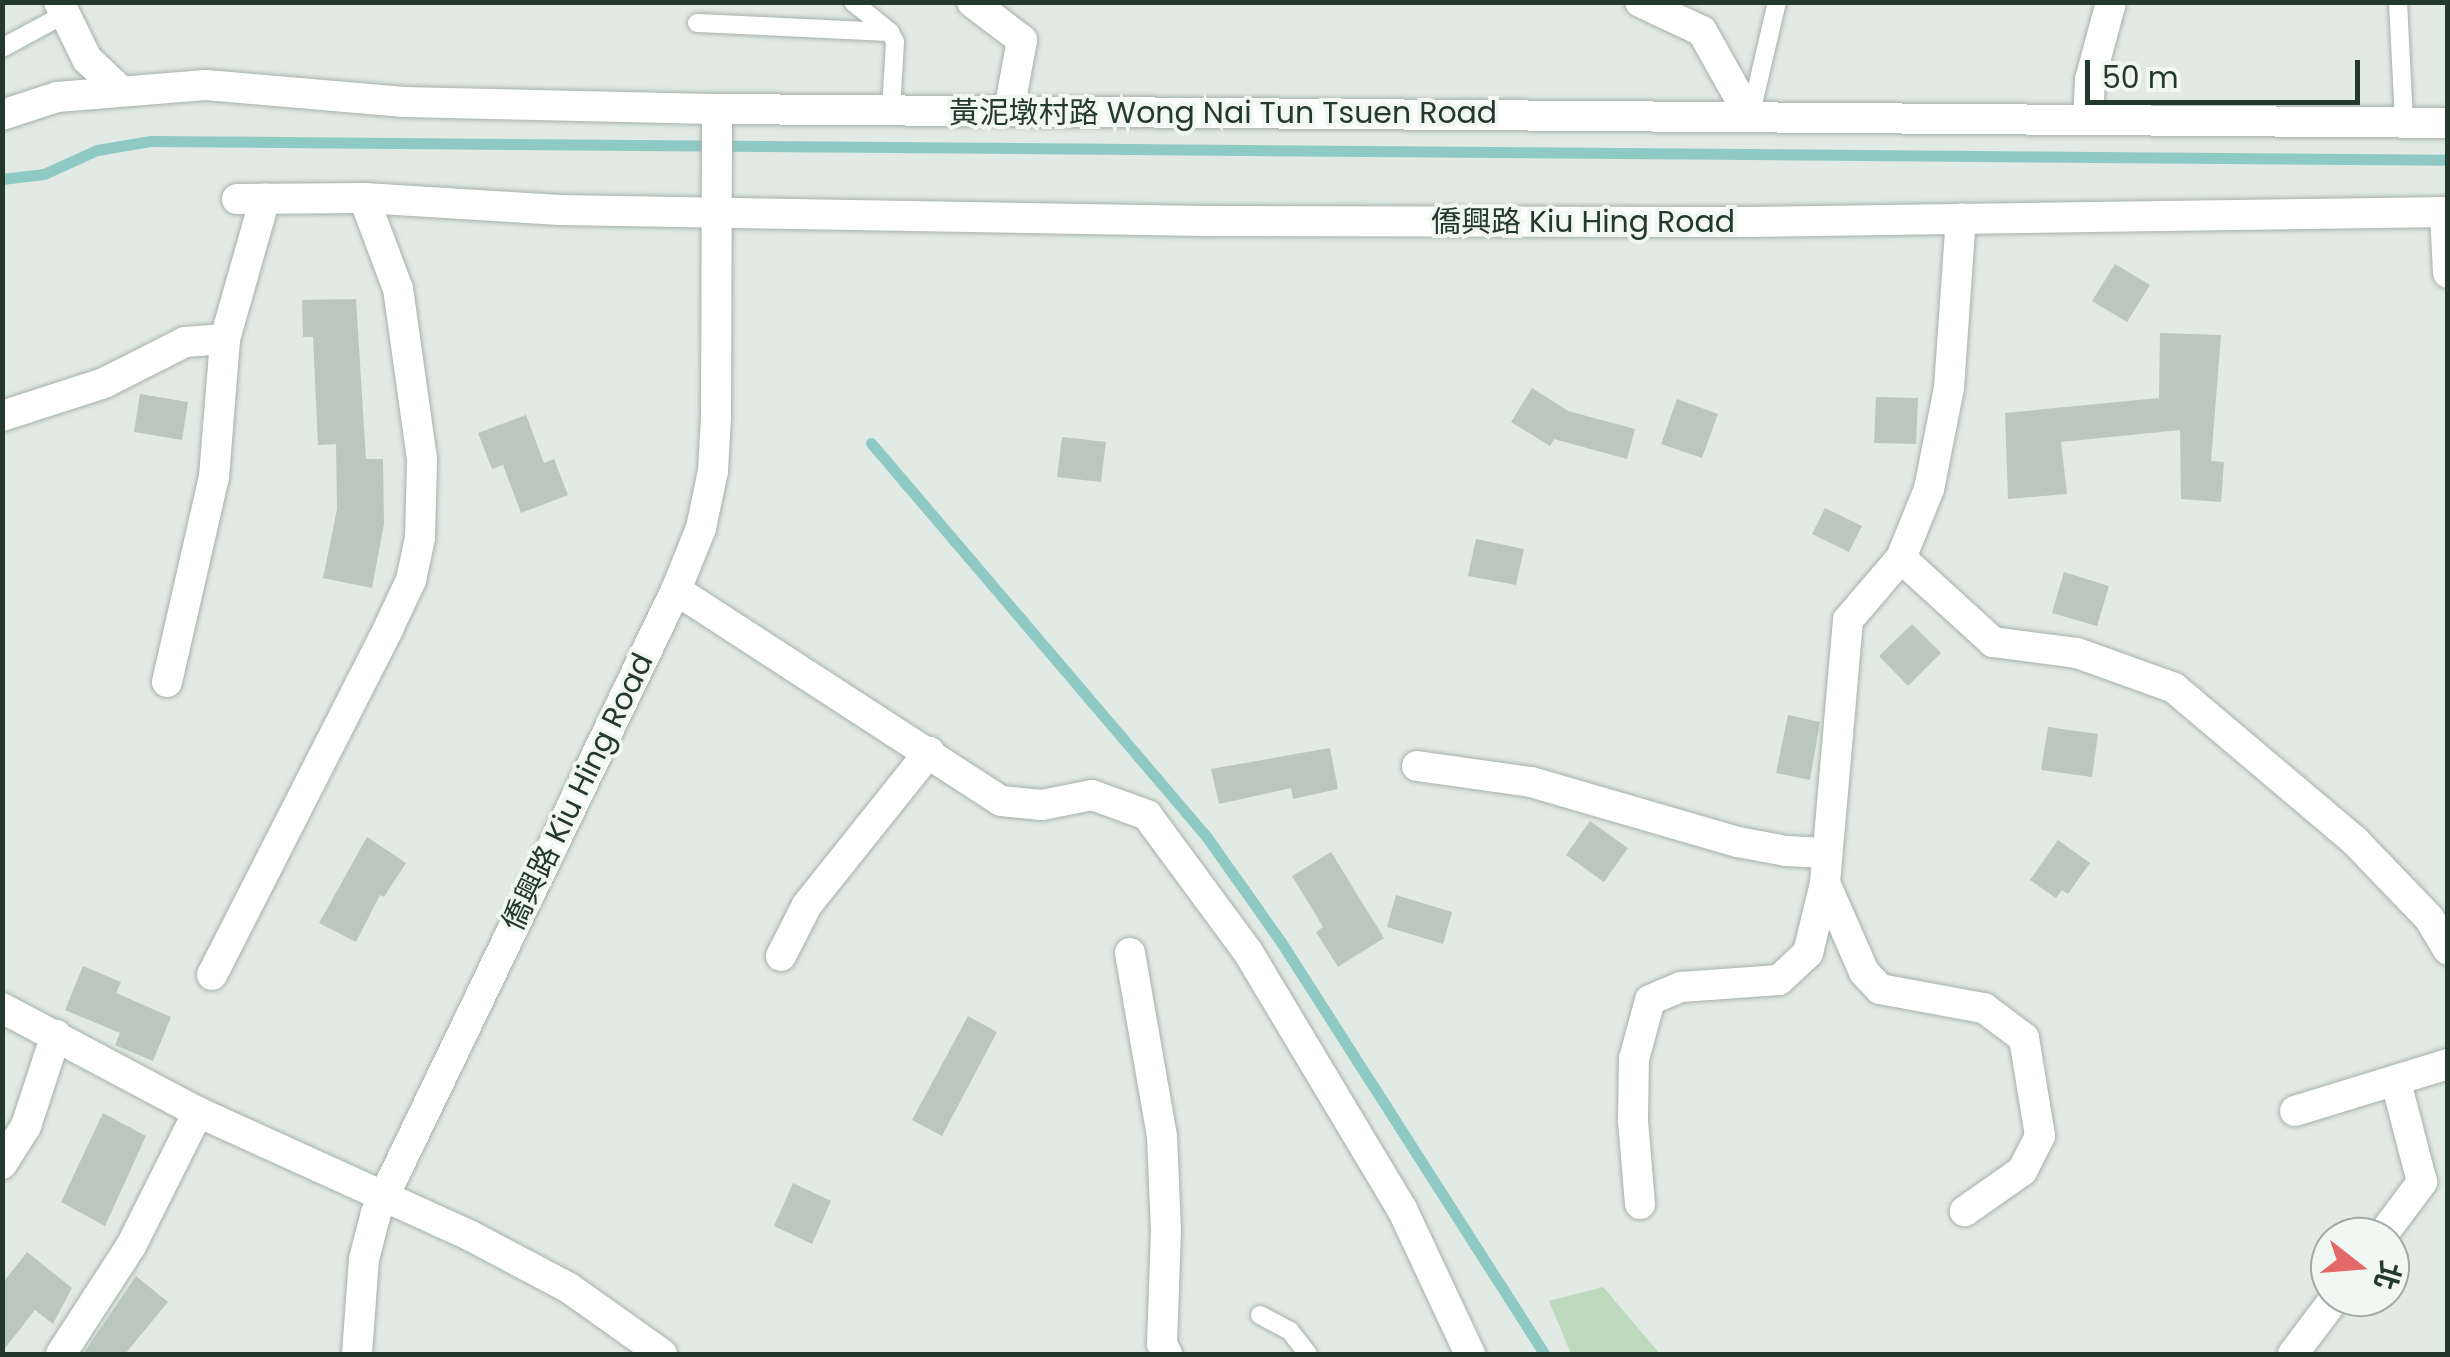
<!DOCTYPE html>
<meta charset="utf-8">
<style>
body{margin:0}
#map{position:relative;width:2450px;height:1357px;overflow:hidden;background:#e1eae4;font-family:Poppins,"Noto Sans TC",sans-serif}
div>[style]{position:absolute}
.green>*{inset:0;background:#bdd9be}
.stream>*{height:11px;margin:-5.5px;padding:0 5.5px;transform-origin:5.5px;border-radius:5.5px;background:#8fc9c4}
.building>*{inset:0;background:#bac7bf}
.roads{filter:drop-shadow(0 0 2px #a5b1aa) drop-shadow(0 0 2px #a5b1aa)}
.service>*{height:18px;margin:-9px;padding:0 9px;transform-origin:9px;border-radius:9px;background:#fff}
.minor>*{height:30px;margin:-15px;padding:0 15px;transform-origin:15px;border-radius:15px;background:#fff}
.tertiary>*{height:30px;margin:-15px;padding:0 15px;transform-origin:15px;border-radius:15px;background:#fff}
span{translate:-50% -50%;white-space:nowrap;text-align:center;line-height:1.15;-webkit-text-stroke:8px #f1f7f3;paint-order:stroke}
.street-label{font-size:30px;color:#24392e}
.frame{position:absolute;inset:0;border:5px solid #24392e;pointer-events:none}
.north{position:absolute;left:2310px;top:1217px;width:100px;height:100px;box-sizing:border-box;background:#f1f7f3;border:2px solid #9faba4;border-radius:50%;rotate:107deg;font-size:28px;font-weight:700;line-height:40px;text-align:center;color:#24392e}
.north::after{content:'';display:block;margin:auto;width:35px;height:45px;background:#e26968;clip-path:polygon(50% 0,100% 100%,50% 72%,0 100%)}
.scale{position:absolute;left:2085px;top:60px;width:275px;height:45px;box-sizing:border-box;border:5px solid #24392e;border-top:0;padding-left:12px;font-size:30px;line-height:35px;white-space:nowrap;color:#24392e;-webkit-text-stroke:8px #f1f7f3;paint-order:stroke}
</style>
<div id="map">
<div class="green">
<div style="clip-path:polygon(1603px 1287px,1660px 1354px,1571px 1354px,1549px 1301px)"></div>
</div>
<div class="stream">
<div style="left:2px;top:179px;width:42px;rotate:-6.8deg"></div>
<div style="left:44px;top:174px;width:58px;rotate:-24.4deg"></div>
<div style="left:97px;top:150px;width:54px;rotate:-9.6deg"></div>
<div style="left:150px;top:141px;width:2298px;rotate:0.47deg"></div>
<div style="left:871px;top:443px;width:516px;rotate:49.56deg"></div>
<div style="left:1206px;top:836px;width:130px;rotate:54.7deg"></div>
<div style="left:1281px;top:942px;width:489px;rotate:57.4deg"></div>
</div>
<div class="building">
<div style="clip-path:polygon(2115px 264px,2150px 285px,2127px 322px,2092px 301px)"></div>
<div style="clip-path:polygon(356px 299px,366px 459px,383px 459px,384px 524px,372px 588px,323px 578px,337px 509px,336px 444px,318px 445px,313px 337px,303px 337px,302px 300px)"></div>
<div style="clip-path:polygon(2160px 333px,2221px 335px,2211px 461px,2224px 462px,2221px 502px,2181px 499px,2180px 430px,2061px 442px,2067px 494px,2008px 499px,2005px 413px,2159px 398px)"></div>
<div style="clip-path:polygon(1532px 388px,1568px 411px,1635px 429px,1627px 459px,1554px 439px,1550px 446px,1511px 422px)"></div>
<div style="clip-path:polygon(140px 394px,188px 402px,182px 440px,134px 432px)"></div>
<div style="clip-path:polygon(1876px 397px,1918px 398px,1916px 444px,1874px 443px)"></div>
<div style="clip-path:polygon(1677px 399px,1718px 414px,1702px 458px,1661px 444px)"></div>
<div style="clip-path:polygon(526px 415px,544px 463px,554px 459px,568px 495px,521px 513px,503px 465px,492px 469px,478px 433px)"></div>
<div style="clip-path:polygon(1062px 437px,1106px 442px,1101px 482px,1057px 477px)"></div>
<div style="clip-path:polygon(1825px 508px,1862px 526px,1849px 552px,1812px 534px)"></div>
<div style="clip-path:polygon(1476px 539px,1524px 549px,1516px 585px,1468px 576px)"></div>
<div style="clip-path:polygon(2064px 572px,2109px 586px,2097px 626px,2052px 613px)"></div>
<div style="clip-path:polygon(1912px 624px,1941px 653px,1908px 686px,1879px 656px)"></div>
<div style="clip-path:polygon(1788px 715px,1820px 722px,1810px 780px,1776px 773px)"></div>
<div style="clip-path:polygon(2048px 727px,2098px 734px,2092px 777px,2041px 770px)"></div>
<div style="clip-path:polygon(1330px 748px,1338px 789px,1293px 799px,1291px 788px,1219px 804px,1211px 769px)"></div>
<div style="clip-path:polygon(1590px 821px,1628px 848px,1604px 882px,1566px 855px)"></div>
<div style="clip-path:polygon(367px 837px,406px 863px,384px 897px,380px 895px,356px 942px,319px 923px)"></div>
<div style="clip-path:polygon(2058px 840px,2090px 863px,2068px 894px,2062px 890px,2056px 898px,2030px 880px)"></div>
<div style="clip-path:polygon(1331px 852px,1384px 938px,1338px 967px,1316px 932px,1323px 927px,1292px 876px)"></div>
<div style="clip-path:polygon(1396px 895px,1452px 912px,1443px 944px,1387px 927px)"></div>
<div style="clip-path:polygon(83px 966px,121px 982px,116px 993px,171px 1017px,153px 1061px,115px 1045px,120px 1033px,65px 1010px)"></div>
<div style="clip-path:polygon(968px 1016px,997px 1032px,942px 1136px,912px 1120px)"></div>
<div style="clip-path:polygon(103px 1113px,146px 1136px,105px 1226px,61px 1202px)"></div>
<div style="clip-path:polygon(793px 1183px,831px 1201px,812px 1244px,774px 1226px)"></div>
<div style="clip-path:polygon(27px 1252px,72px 1288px,53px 1324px,35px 1310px,2px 1352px,2px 1284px)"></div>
<div style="clip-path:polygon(136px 1276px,168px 1302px,125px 1354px,83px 1354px)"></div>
</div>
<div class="roads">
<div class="service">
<div style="left:853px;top:2px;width:48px;rotate:39deg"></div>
<div style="left:890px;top:32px;width:11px;rotate:63deg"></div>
<div style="left:895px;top:42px;width:68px;rotate:93.4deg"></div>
<div style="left:2398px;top:2px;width:120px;rotate:87.1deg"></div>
<div style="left:697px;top:23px;width:193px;rotate:2.7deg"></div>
<div style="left:2px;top:48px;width:69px;rotate:-28.4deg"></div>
<div style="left:1750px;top:117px;width:118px;rotate:-76.8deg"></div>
<div style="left:1260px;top:1315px;width:34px;rotate:28deg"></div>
<div style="left:1290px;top:1331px;width:29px;rotate:52deg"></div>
</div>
<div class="minor">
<div style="left:59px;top:2px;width:64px;rotate:63.8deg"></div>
<div style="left:87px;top:59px;width:47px;rotate:43.3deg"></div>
<div style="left:972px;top:2px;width:63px;rotate:37.2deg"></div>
<div style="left:1022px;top:40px;width:72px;rotate:100.4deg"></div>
<div style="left:1640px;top:2px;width:68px;rotate:25.1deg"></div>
<div style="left:1702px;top:31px;width:98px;rotate:60.8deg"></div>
<div style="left:2px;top:115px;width:58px;rotate:-18.1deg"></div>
<div style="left:57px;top:97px;width:149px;rotate:-4.6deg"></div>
<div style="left:206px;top:85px;width:199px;rotate:4.9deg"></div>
<div style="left:404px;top:102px;width:313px;rotate:1.3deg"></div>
<div style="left:717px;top:109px;width:1731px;rotate:0.46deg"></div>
<div style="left:2088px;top:120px;width:40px;rotate:-87.1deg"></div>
<div style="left:2090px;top:80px;width:81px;rotate:-74.9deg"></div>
<div style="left:237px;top:199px;width:127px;rotate:-0.5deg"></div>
<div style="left:364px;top:198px;width:196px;rotate:3.5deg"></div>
<div style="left:560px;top:210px;width:644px;rotate:0.98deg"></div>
<div style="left:1204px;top:221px;width:544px;rotate:0.11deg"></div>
<div style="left:1748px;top:222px;width:700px;rotate:-0.82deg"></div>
<div style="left:2445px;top:212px;width:61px;rotate:87.2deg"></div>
<div style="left:2px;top:416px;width:107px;rotate:-17.9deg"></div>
<div style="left:104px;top:383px;width:91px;rotate:-26.8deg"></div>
<div style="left:185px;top:342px;width:40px;rotate:-4.3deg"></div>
<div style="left:1901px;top:558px;width:125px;rotate:42.4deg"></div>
<div style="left:1993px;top:642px;width:85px;rotate:7.5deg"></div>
<div style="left:2077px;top:653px;width:103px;rotate:19.8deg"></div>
<div style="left:2174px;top:688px;width:236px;rotate:40.2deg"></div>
<div style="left:2354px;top:840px;width:108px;rotate:46.1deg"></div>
<div style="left:2429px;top:918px;width:37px;rotate:59deg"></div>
<div style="left:676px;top:590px;width:387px;rotate:33deg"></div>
<div style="left:1001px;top:801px;width:41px;rotate:5.6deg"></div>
<div style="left:1042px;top:805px;width:51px;rotate:-11.3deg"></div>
<div style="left:1092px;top:795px;width:59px;rotate:20deg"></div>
<div style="left:1147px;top:815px;width:170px;rotate:53.6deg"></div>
<div style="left:1248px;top:952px;width:300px;rotate:59.1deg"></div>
<div style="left:1402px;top:1209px;width:160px;rotate:64.9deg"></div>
<div style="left:167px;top:682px;width:210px;rotate:-77.1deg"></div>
<div style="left:214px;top:477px;width:138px;rotate:-85.4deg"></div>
<div style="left:225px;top:339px;width:146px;rotate:-74.1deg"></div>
<div style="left:1417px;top:766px;width:115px;rotate:8deg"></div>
<div style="left:1531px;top:782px;width:216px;rotate:16.2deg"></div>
<div style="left:1738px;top:842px;width:49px;rotate:10.6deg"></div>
<div style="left:1786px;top:851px;width:41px;rotate:2.8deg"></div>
<div style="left:1825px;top:883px;width:97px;rotate:66.3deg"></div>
<div style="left:1864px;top:972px;width:23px;rotate:47deg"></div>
<div style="left:1880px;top:989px;width:106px;rotate:10.4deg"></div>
<div style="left:1984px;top:1008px;width:50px;rotate:36.9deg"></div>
<div style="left:2024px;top:1038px;width:99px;rotate:80.7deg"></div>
<div style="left:2040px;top:1136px;width:39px;rotate:117deg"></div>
<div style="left:2022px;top:1171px;width:70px;rotate:144.9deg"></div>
<div style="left:1130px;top:953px;width:186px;rotate:80.1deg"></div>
<div style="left:1162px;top:1136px;width:94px;rotate:87.6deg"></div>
<div style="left:1166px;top:1230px;width:114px;rotate:92deg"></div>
<div style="left:1162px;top:1344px;width:11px;rotate:63deg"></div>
<div style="left:781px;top:956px;width:57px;rotate:-63deg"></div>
<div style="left:807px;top:905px;width:196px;rotate:-51.4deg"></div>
<div style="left:212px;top:975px;width:390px;rotate:-63deg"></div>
<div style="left:389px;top:627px;width:52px;rotate:-64.9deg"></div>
<div style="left:411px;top:580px;width:43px;rotate:-77.9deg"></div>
<div style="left:420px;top:538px;width:79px;rotate:-88.5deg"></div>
<div style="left:422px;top:459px;width:172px;rotate:-98deg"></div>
<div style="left:398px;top:289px;width:97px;rotate:-110.5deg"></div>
<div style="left:2px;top:1008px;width:222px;rotate:28deg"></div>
<div style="left:198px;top:1112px;width:298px;rotate:24.4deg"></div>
<div style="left:469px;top:1235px;width:113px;rotate:27.9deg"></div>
<div style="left:569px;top:1288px;width:114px;rotate:35.4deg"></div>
<div style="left:2295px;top:1111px;width:160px;rotate:-17.1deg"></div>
<div style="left:2px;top:1164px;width:45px;rotate:-57.7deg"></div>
<div style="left:26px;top:1126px;width:96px;rotate:-71.8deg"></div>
<div style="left:1640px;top:1204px;width:83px;rotate:-94.8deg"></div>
<div style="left:1633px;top:1121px;width:62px;rotate:-89.1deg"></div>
<div style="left:1634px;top:1059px;width:61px;rotate:-74.8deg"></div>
<div style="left:1650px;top:1000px;width:34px;rotate:-23deg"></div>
<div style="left:1681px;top:987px;width:98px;rotate:-4.1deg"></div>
<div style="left:1779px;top:980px;width:40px;rotate:-43deg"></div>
<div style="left:1808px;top:953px;width:72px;rotate:-76.3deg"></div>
<div style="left:1825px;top:883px;width:264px;rotate:-85deg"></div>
<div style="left:1848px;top:620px;width:82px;rotate:-49.5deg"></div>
<div style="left:1901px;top:558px;width:74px;rotate:-67.9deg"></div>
<div style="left:1929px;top:489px;width:103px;rotate:-78.8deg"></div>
<div style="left:1949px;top:388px;width:170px;rotate:-86deg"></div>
<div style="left:2381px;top:1237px;width:69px;rotate:-53.3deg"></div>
<div style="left:2422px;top:1182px;width:103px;rotate:-104.6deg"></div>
<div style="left:61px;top:1354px;width:129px;rotate:-57.1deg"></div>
<div style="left:131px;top:1246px;width:150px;rotate:-63.4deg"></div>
<div style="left:2293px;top:1354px;width:71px;rotate:-53deg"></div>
</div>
<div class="tertiary">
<div style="left:357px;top:1354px;width:95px;rotate:-85.8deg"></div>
<div style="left:364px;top:1259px;width:48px;rotate:-75.4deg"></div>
<div style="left:376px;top:1213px;width:691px;rotate:-64.29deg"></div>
<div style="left:676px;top:590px;width:67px;rotate:-68deg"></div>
<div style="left:701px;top:528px;width:58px;rotate:-78.1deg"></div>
<div style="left:713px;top:471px;width:54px;rotate:-86.8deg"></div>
<div style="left:716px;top:417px;width:308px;rotate:-89.8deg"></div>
</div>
</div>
<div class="street-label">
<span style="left:1223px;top:113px">黃泥墩村路 Wong Nai Tun Tsuen Road</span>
<span style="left:1583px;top:222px">僑興路 Kiu Hing Road</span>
<span style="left:578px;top:792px;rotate:-64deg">僑興路 Kiu Hing Road</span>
</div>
<div class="frame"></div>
<div class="north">北</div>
<div class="scale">50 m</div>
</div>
